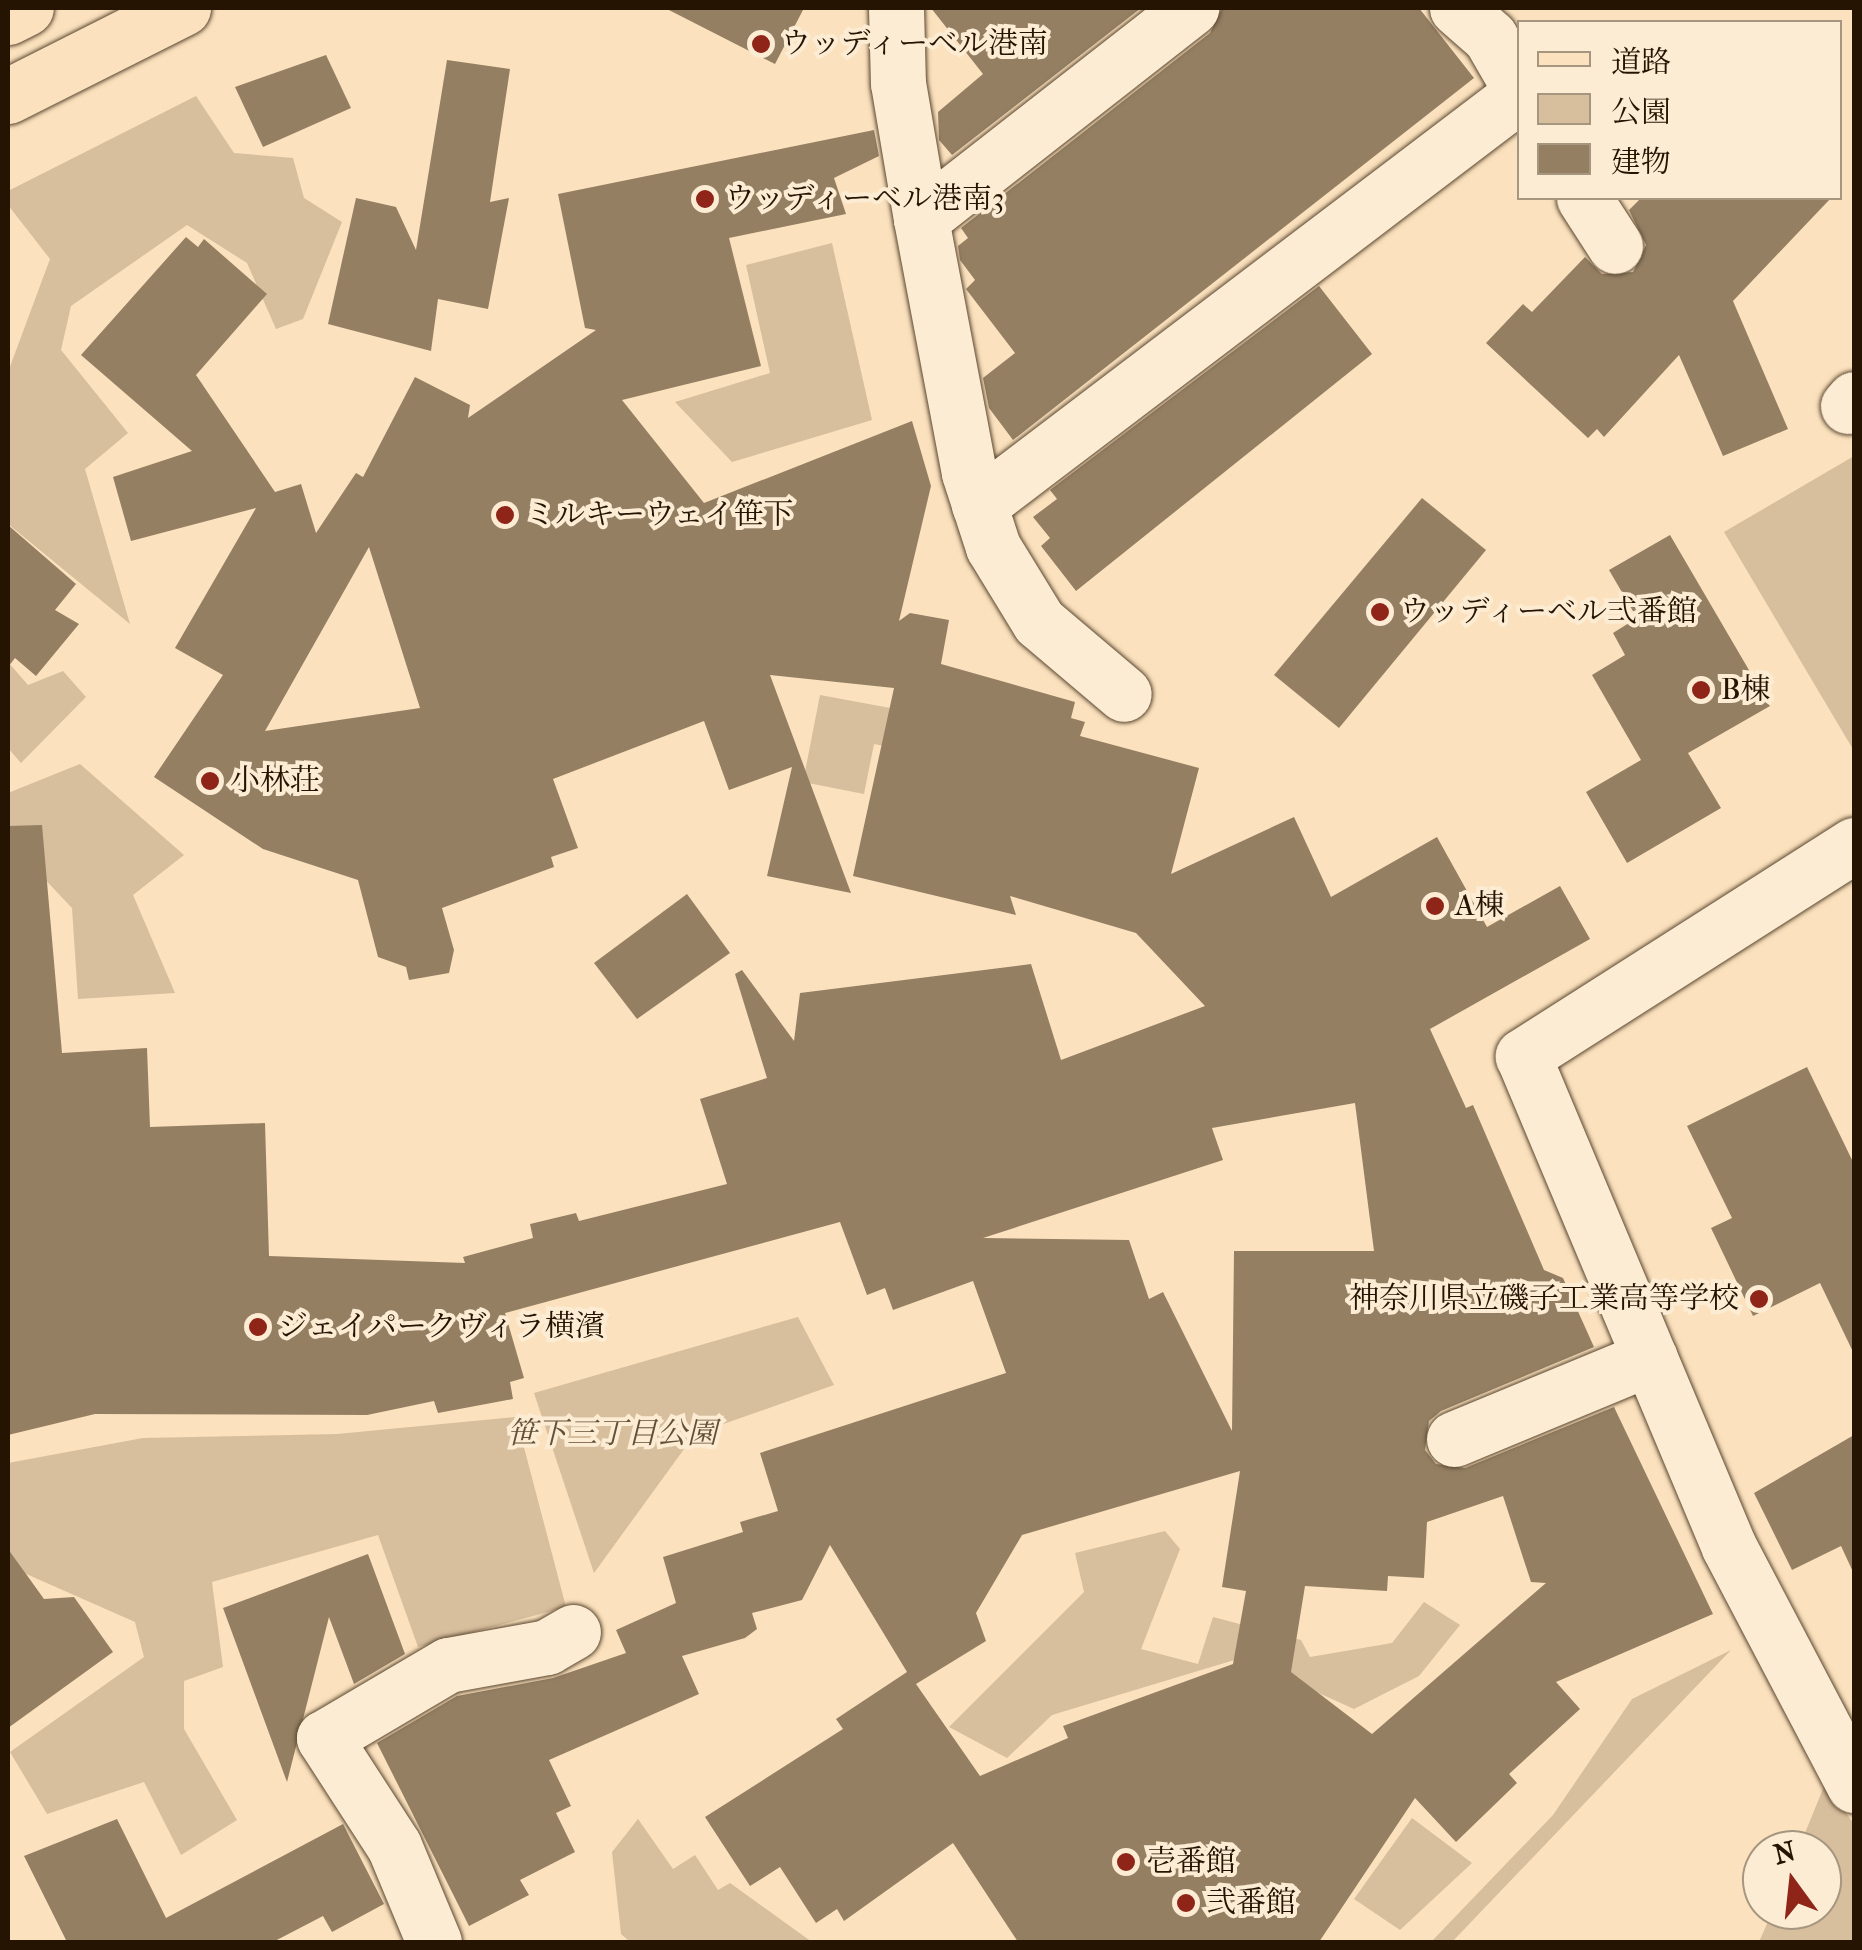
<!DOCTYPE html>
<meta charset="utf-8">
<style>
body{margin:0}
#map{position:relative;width:1862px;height:1950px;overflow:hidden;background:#fbe1bd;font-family:"IM FELL French Canon","Noto Serif JP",serif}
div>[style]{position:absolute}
.green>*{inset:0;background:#d7be9d}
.building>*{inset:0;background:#947f63}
.roads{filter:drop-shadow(0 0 2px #5a4730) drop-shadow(0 0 2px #5a4730)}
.minor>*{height:55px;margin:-27.5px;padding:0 27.5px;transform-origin:27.5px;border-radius:27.5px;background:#fcecd4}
.primary>*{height:55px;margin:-27.5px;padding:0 27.5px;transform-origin:27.5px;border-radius:27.5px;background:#fbe1bd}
.dots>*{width:28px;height:28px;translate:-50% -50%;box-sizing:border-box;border:5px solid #fcecd4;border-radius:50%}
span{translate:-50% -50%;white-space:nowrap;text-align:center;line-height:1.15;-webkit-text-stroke:8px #fcecd4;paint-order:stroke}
.poi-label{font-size:30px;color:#251401}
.left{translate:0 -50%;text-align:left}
.right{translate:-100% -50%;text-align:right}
.park-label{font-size:30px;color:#635038;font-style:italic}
.frame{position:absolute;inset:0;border:10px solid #251401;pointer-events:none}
.legend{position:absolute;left:1517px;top:20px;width:325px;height:180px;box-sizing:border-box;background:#fcecd4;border:2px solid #a69680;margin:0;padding:12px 18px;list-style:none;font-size:30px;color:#251401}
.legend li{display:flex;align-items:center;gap:20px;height:50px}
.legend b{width:50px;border:2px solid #a69680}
.north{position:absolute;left:1742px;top:1830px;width:100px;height:100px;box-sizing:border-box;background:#fcecd4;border:2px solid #a69680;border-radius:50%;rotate:345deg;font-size:28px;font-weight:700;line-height:40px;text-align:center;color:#251401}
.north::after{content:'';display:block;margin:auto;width:35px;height:45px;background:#8f2418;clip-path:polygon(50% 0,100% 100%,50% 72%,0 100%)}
</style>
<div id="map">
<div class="green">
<div style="clip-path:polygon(196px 96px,234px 153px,293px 158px,304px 198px,342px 222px,303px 319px,276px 329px,247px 263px,187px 225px,71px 306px,61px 350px,128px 433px,85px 469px,130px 624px,8px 524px,8px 372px,50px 259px,8px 205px,8px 191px)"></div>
<div style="clip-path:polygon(832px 243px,872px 420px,732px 462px,675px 402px,770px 373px,746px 265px)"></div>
<div style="clip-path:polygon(1854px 456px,1854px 751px,1724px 532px)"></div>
<div style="clip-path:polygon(8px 662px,28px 685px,63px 671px,86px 697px,21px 763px,8px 748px)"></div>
<div style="clip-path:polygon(820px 695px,966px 722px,905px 750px,874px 744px,864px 794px,803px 782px)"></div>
<div style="clip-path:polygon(80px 764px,184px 855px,133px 895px,175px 993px,78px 999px,72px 908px,36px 870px,8px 880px,8px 793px)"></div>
<div style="clip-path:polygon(798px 1317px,834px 1385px,695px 1434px,594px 1573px,534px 1393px)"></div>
<div style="clip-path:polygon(516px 1417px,566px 1607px,418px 1647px,378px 1535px,212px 1582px,223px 1667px,184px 1681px,184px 1729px,237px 1820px,181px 1855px,144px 1782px,47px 1814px,10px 1752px,144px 1657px,135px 1622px,15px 1569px,8px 1573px,8px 1463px,143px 1438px,337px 1434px)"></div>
<div style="clip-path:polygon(1165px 1531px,1180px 1549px,1141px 1649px,1198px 1664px,1213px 1617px,1301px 1640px,1310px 1657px,1392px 1643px,1424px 1602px,1460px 1625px,1419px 1676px,1354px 1709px,1241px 1658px,1052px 1715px,1007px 1758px,949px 1727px,1084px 1592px,1075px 1553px)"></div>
<div style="clip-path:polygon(1731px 1650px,1452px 1942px,1431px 1942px,1553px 1815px,1632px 1699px)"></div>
<div style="clip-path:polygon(1825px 1784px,1854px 1824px,1854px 1942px,1759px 1942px,1773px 1910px,1822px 1910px,1822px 1850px,1798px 1850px)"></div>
<div style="clip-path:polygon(1412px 1818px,1472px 1863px,1400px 1930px,1354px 1899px)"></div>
<div style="clip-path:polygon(638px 1819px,673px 1869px,695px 1855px,718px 1890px,730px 1883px,812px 1942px,630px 1942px,621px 1934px,612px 1852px)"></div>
</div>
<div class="building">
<div style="clip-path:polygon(665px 8px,804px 8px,775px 64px)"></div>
<div style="clip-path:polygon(931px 8px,1141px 8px,952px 155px,939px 140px,938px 112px,983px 74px)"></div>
<div style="clip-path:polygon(1222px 8px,1419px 8px,1474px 78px,1013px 440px,989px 408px,983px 378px,1015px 353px,966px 289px,975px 280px,960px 260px,958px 246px,968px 238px,961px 228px,1210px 33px)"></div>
<div style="clip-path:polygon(326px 55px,351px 108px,263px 147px,235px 87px)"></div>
<div style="clip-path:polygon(447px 60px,510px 69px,490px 202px,509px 198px,488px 309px,438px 299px,431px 351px,328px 324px,356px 198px,396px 207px,416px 250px)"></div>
<div style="clip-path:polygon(evenodd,874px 130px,879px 156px,834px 178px,846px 214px,729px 238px,761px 366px,622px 400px,704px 503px,912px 421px,931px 486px,899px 621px,910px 613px,949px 620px,941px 664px,1075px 702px,1071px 718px,1085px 722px,1080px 736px,1199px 768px,1171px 874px,1294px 817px,1331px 897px,1437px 837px,1487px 927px,1560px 886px,1590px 939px,1430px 1029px,1466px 1108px,1473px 1105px,1544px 1270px,1563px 1278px,1594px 1347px,1441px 1411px,1429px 1421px,1425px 1450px,1436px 1464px,1465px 1468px,1614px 1407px,1713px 1614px,1556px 1682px,1580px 1709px,1509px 1774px,1517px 1783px,1456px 1842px,1415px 1798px,1319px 1942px,1018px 1942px,953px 1843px,844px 1921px,837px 1909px,816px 1923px,780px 1867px,750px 1886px,705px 1817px,843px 1729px,836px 1719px,907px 1672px,830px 1545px,802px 1600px,752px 1613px,757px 1629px,745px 1638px,682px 1656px,699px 1694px,549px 1760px,571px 1806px,556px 1813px,575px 1852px,520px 1880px,529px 1895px,469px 1926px,377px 1743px,457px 1696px,553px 1678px,626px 1653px,616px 1630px,676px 1603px,663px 1557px,743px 1532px,740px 1522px,778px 1511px,760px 1453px,1006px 1373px,973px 1281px,893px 1310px,885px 1288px,867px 1295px,840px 1222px,505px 1313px,524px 1378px,510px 1382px,513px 1399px,438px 1413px,434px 1401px,367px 1415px,95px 1414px,8px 1435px,8px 826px,42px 825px,62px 1053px,147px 1048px,150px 1127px,265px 1123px,269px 1256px,465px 1263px,463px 1257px,533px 1238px,530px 1224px,576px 1213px,579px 1221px,727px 1184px,700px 1099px,767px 1078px,735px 974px,742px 970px,794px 1041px,800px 993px,1031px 964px,1061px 1060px,1205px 1006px,1136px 933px,1010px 896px,1016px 915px,853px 876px,894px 688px,770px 675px,851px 893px,767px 876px,792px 767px,729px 790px,704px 721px,553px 779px,578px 848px,551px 857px,554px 867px,442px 908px,454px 950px,449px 973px,409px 980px,406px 967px,378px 957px,358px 880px,263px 849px,154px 777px,223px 675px,175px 648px,256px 508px,131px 541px,113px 477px,192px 451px,81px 355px,186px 237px,198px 247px,204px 239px,267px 294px,196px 375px,275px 492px,301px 484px,316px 533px,356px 473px,363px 477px,415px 377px,470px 405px,468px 418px,596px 330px,585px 328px,558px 194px,874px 130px,369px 547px,420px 708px,265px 731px,369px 547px,874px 130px,1355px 1103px,1374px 1251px,1234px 1251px,1232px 1431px,1163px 1292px,1149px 1299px,1129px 1240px,983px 1238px,1223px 1160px,1212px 1128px,1355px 1103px,874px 130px,1240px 1471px,1222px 1587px,1246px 1591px,1233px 1664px,1063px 1726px,1068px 1738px,980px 1776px,916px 1684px,986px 1641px,976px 1613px,1022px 1535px,1240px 1471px,874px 130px,1503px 1496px,1531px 1582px,1546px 1583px,1372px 1734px,1291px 1672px,1305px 1586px,1387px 1591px,1388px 1576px,1424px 1578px,1427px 1522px,1503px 1496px)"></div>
<div style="clip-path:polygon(1641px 198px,1831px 198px,1733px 301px,1788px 429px,1723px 456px,1679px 355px,1604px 437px,1597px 429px,1588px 438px,1486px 343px,1523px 304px,1532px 312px,1585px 257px,1602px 274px,1633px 272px,1646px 245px,1629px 210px)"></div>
<div style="clip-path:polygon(1319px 286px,1372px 354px,1076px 591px,1041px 546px,1050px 538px,1033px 517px,1057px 499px,1050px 490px)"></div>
<div style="clip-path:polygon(1422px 498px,1486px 550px,1339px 728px,1274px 675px)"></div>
<div style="clip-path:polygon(8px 525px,76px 584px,55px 610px,79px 624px,36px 676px,15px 658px,8px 667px)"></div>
<div style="clip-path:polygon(1670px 535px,1770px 706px,1688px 753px,1721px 808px,1627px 863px,1586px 792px,1641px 760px,1592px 675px,1625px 655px,1613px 633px,1637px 618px,1609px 570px)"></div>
<div style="clip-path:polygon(687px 894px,730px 953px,637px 1019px,594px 963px)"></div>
<div style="clip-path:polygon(1807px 1067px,1854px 1164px,1854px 1354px,1820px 1283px,1753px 1316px,1711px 1228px,1732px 1218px,1687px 1126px)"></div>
<div style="clip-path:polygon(1854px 1435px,1854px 1574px,1841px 1546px,1792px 1570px,1754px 1493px)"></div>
<div style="clip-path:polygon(8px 1549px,44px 1599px,74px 1597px,113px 1652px,8px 1728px)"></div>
<div style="clip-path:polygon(368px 1554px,405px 1654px,354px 1684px,329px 1617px,287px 1782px,223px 1608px)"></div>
<div style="clip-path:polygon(117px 1819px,166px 1918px,343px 1824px,384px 1904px,332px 1932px,323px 1916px,273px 1942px,67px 1942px,24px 1856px)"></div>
</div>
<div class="roads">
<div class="minor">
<div style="left:896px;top:8px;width:75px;rotate:88.5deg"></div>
<div style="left:898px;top:83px;width:138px;rotate:80.4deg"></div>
<div style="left:921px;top:219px;width:258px;rotate:79.3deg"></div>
<div style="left:969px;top:473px;width:78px;rotate:72deg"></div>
<div style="left:993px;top:547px;width:88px;rotate:58.5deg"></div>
<div style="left:1039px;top:622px;width:111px;rotate:40.3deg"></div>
<div style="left:1457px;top:8px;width:44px;rotate:41.3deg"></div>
<div style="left:1490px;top:37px;width:60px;rotate:60deg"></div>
<div style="left:1584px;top:198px;width:57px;rotate:57.1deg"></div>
<div style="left:921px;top:219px;width:343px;rotate:-38deg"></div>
<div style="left:1848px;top:406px;width:9px;rotate:-49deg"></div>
<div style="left:979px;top:505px;width:679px;rotate:-37.22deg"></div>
<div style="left:1854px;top:845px;width:393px;rotate:147.5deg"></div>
<div style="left:1523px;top:1056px;width:532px;rotate:67.24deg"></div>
<div style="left:1729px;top:1547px;width:269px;rotate:62.3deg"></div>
<div style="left:1454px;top:1439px;width:212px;rotate:-22.5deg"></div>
<div style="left:434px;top:1942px;width:104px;rotate:-112.6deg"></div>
<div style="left:394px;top:1846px;width:129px;rotate:-122.9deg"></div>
<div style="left:324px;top:1738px;width:144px;rotate:-30.5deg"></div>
<div style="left:448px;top:1665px;width:101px;rotate:-10.3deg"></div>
<div style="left:547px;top:1647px;width:30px;rotate:-30deg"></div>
</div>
<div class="primary">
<div style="left:8px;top:17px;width:20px;rotate:-27deg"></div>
<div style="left:8px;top:96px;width:196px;rotate:-26.7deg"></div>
</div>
</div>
<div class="dots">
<div style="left:761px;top:44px;background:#8f2418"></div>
<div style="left:705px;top:199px;background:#8f2418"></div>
<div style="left:505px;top:515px;background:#8f2418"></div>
<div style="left:1380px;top:612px;background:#8f2418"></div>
<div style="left:1701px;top:690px;background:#8f2418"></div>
<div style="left:210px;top:781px;background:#8f2418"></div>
<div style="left:1435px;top:906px;background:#8f2418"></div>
<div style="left:1759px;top:1299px;background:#8f2418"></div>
<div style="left:258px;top:1327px;background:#8f2418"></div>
<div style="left:1126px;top:1862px;background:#8f2418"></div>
<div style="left:1186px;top:1903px;background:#8f2418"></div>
</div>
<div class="poi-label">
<span class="left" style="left:781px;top:44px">ウッディーベル港南</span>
<span class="left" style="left:725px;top:199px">ウッディーベル港南3</span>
<span class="left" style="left:525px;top:515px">ミルキーウェイ笹下</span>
<span class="left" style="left:1400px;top:612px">ウッディーベル弍番館</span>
<span class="left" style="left:1721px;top:690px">B棟</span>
<span class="left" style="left:230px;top:781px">小林荘</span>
<span class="left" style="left:1455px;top:906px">A棟</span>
<span class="right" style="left:1739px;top:1299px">神奈川県立磯子工業高等学校</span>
<span class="left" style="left:278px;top:1327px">ジェイパークヴィラ横濱</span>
<span class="left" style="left:1146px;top:1862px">壱番館</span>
<span class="left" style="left:1206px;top:1903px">弐番館</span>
</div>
<div class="park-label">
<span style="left:612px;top:1434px">笹下三丁目公園</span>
</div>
<div class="frame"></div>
<ul class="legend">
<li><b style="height:12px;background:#fbe1bd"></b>道路</li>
<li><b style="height:28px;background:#d7be9d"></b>公園</li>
<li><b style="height:28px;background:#947f63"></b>建物</li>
</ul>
<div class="north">N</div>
</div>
